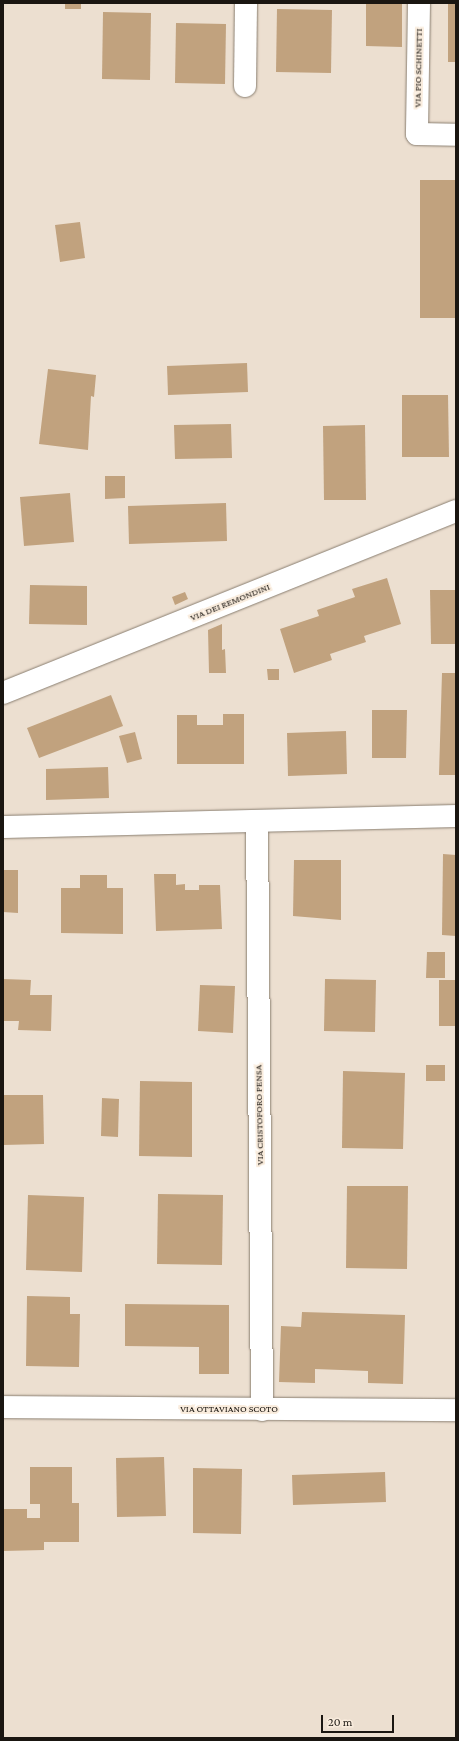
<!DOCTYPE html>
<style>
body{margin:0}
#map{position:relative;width:459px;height:1741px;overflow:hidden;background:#ecdfd0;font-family:"Crimson Pro",serif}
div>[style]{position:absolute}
.building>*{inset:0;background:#c1a27e}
.roads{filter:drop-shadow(0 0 1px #897e70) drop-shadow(0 0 1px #897e70)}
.street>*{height:22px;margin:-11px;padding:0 11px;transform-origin:11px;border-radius:11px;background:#fff}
span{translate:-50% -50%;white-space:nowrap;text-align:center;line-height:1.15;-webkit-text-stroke:4px #f9ecdd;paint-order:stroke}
.street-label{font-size:10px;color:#1a1611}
.frame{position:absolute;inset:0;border:4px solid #1a1611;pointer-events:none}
.scale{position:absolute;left:321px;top:1715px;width:73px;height:18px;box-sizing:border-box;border:2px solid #1a1611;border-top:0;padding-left:5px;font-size:12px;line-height:14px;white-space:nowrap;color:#1a1611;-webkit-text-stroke:3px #f9ecdd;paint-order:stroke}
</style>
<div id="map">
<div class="building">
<div style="clip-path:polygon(65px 3px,81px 3px,81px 9px,65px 9px)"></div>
<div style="clip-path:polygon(366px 3px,402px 3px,402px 47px,366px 46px)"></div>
<div style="clip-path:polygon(448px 3px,456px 3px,456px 62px,448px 62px)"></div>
<div style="clip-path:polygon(277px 9px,332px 10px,331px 73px,276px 72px)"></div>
<div style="clip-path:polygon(103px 12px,151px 13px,150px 80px,102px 79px)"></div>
<div style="clip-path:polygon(176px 23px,226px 24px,225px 84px,175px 83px)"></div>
<div style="clip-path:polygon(420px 180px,456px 180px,456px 318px,420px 318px)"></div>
<div style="clip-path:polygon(80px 222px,85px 258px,60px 262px,55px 225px)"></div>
<div style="clip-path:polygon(247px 363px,248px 392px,168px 395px,167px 366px)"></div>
<div style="clip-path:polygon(48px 369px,96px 375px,94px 397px,91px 396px,88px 450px,39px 444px)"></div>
<div style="clip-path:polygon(402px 395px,448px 395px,449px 457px,402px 457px)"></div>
<div style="clip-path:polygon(231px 424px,232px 458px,175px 459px,174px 425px)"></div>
<div style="clip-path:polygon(365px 425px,366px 500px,324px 500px,323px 426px)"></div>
<div style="clip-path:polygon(105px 476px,125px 476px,125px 498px,105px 499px)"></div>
<div style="clip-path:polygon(70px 493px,74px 542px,24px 546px,20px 497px)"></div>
<div style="clip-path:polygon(226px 503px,227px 541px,129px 544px,128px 506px)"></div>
<div style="clip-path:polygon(387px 578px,401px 624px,364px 636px,366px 642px,330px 654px,332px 660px,294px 673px,280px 629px,319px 616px,317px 610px,355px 597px,352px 589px)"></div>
<div style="clip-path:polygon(30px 585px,87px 586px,87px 625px,29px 624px)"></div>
<div style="clip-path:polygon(430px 590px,456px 590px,456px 644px,431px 644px)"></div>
<div style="clip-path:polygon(185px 592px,188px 599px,175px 605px,172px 597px)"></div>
<div style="clip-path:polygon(222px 624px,222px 650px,225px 649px,226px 673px,209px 673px,208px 630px)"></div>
<div style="clip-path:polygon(267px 669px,279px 669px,279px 680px,268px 680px)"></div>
<div style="clip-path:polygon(442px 673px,456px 673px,456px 775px,439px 775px)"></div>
<div style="clip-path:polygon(111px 695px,123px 726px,39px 758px,27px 728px)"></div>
<div style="clip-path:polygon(372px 710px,407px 710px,406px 758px,372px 758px)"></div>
<div style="clip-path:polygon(223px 714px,244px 714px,244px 764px,177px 764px,177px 715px,197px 715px,197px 725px,223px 725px)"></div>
<div style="clip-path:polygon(346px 731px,347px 774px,288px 776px,287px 733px)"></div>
<div style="clip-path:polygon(135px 732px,142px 759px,127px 763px,119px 736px)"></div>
<div style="clip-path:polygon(108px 767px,109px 798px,46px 800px,46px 769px)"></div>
<div style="clip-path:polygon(443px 854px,456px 855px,456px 936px,442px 935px)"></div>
<div style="clip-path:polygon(294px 860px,341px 860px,341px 920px,293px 916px)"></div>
<div style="clip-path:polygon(3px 870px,18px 870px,18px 913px,3px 912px)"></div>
<div style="clip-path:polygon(154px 874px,176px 874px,176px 885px,185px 884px,185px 890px,199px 890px,199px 885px,220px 885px,222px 929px,156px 931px)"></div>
<div style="clip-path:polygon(80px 875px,107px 875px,107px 888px,123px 888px,123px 934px,61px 933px,61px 888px,80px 888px)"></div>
<div style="clip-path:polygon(427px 952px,445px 952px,445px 978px,426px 978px)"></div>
<div style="clip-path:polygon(3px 979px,31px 980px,30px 995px,52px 995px,51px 1031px,18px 1030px,19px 1021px,3px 1021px)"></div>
<div style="clip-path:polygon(325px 979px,376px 980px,375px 1032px,324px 1031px)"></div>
<div style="clip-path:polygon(439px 980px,456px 980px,456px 1026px,439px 1026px)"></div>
<div style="clip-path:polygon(200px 985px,235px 986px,233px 1033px,198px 1031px)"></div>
<div style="clip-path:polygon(426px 1065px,445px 1065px,445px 1081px,426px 1081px)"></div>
<div style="clip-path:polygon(343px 1071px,405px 1073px,403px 1149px,342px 1148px)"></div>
<div style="clip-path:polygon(140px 1081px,192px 1082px,192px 1157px,139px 1156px)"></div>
<div style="clip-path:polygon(3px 1095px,43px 1095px,44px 1144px,3px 1145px)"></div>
<div style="clip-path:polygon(102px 1098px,119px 1099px,118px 1137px,101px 1136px)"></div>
<div style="clip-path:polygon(347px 1186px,408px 1186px,407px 1269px,346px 1268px)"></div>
<div style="clip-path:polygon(158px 1194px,223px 1195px,222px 1265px,157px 1264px)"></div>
<div style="clip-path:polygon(28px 1195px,84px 1197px,82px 1272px,26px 1270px)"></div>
<div style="clip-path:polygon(27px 1296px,70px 1297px,70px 1314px,80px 1314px,79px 1367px,26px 1366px)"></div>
<div style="clip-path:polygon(125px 1304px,229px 1305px,229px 1374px,199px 1374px,199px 1347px,125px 1346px)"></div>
<div style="clip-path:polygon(302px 1312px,405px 1315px,403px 1384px,368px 1383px,368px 1371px,315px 1369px,315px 1383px,279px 1382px,281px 1326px,301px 1327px)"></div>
<div style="clip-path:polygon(164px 1457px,166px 1516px,117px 1517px,116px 1458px)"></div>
<div style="clip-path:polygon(30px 1467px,72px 1467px,72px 1503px,79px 1503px,79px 1542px,44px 1542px,44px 1550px,3px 1551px,3px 1509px,27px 1509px,27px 1518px,40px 1518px,40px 1504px,30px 1504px)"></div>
<div style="clip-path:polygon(193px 1468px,242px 1469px,241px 1534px,193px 1533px)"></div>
<div style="clip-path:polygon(385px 1472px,386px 1502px,293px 1505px,292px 1475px)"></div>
</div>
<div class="roads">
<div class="street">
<div style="left:419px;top:3px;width:131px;rotate:90.9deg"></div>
<div style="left:417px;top:134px;width:39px;rotate:1deg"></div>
<div style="left:245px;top:86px;width:83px;rotate:-89.3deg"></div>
<div style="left:3px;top:693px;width:488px;rotate:-21.9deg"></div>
<div style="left:257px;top:821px;width:589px;rotate:89.51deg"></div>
<div style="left:3px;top:827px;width:453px;rotate:-1.4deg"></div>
<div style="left:3px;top:1407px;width:453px;rotate:0.4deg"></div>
</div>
</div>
<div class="street-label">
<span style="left:418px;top:68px;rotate:-89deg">VIA PIO SCHINETTI</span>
<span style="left:230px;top:602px;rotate:-22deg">VIA DEI REMONDINI</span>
<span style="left:259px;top:1115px;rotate:-91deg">VIA CRISTOFORO PENSA</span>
<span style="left:229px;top:1409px">VIA OTTAVIANO SCOTO</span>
</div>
<div class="frame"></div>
<div class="scale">20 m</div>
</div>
